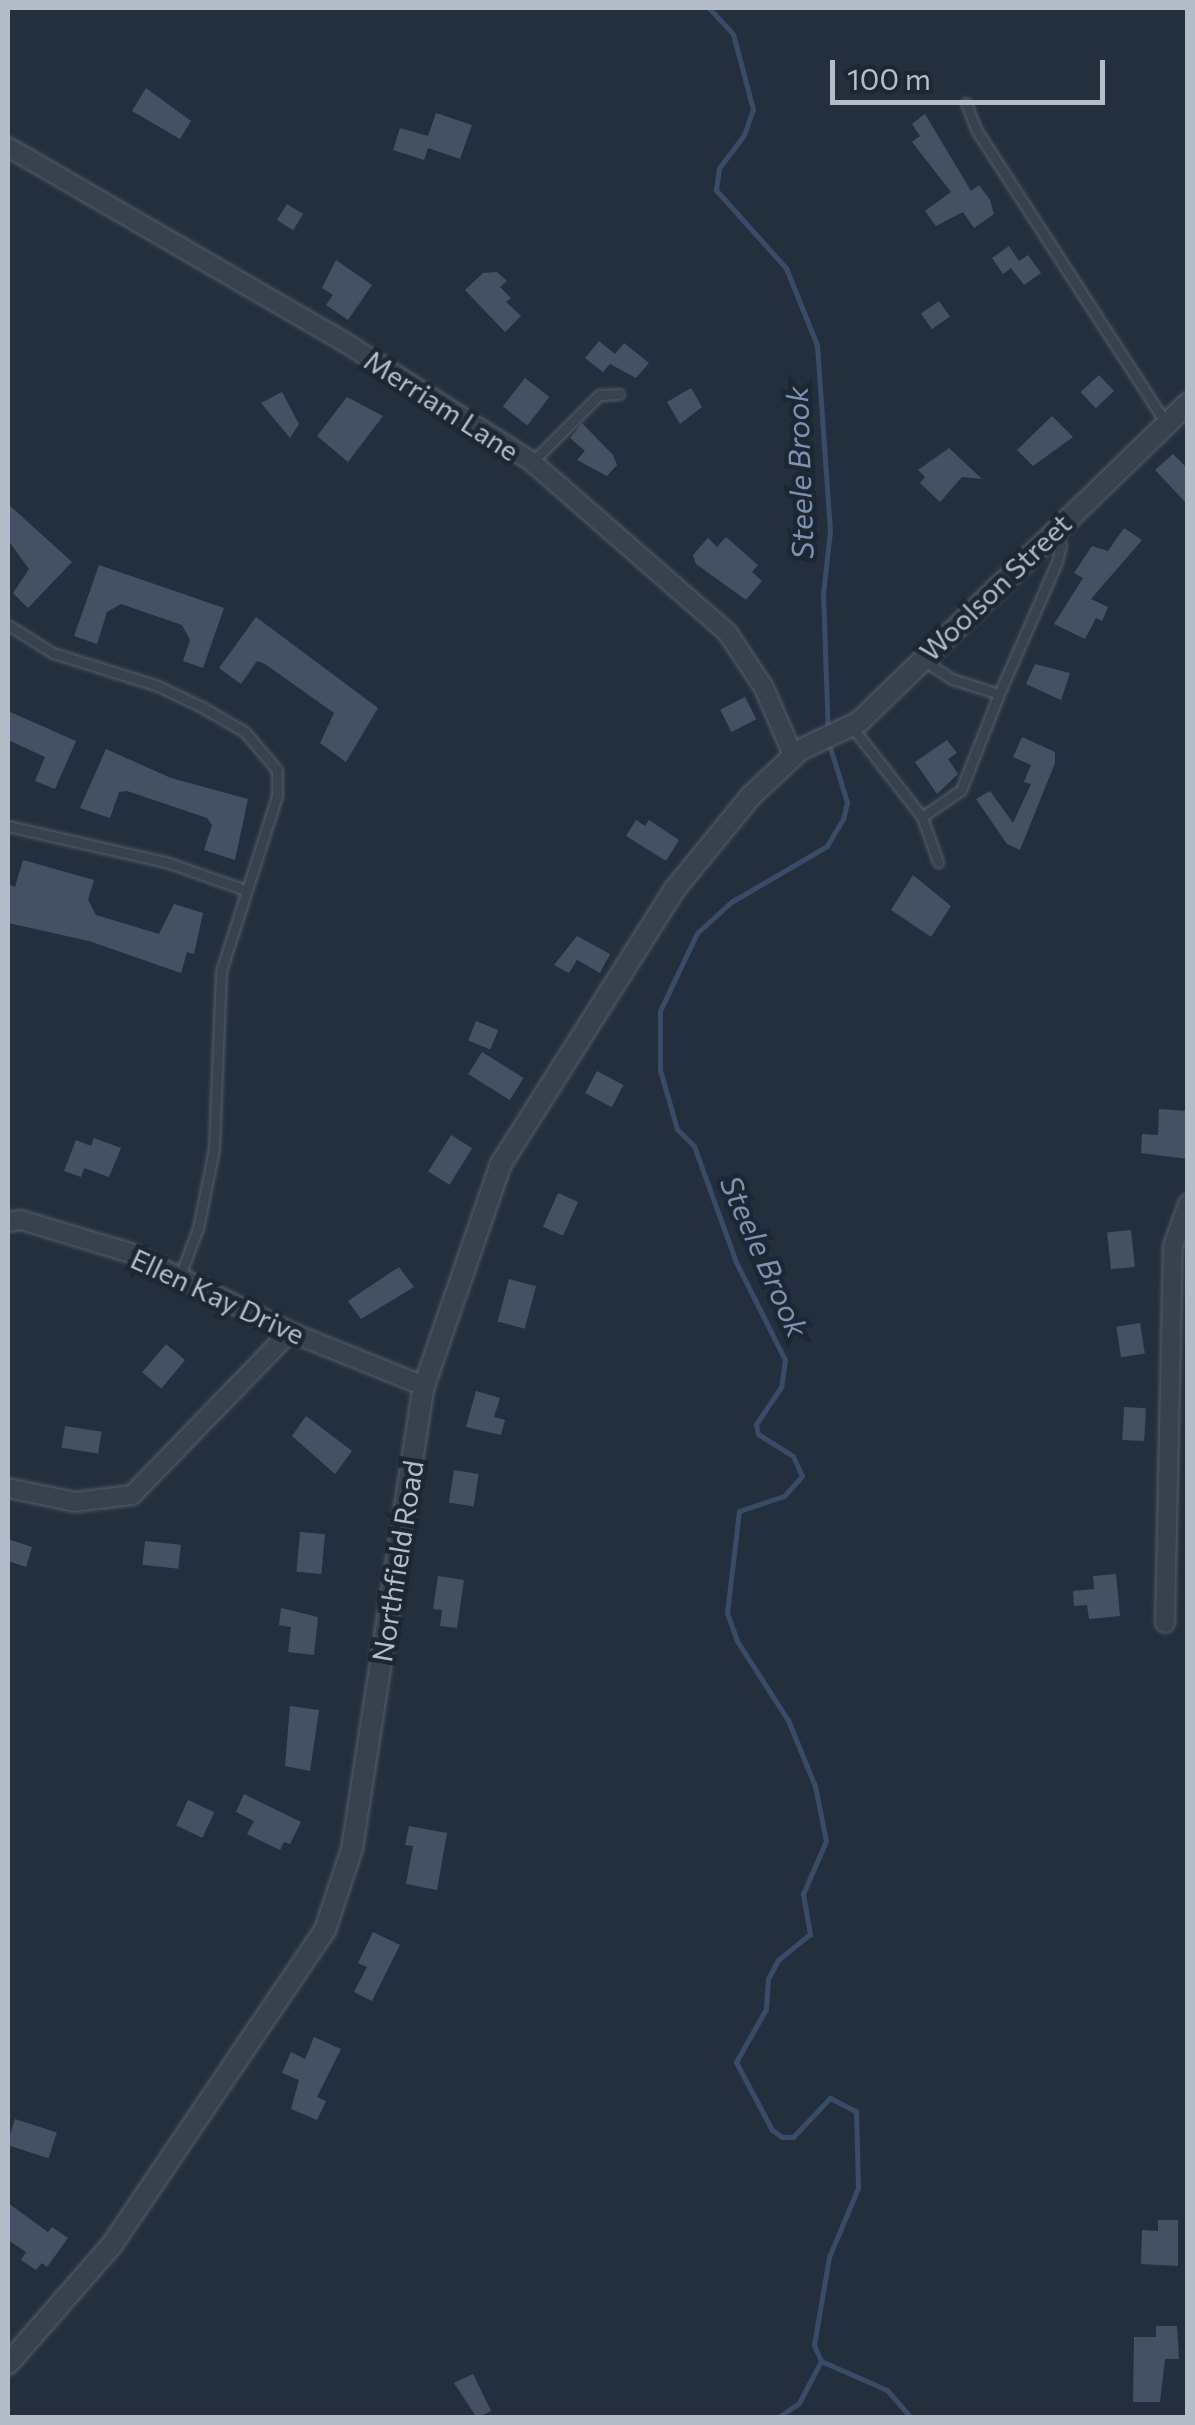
<!DOCTYPE html>
<html>
<head>
<meta charset="utf-8">
<style>
  body { margin:0 }
  #map { position:relative; width:1195px; height:2425px; overflow:hidden; background:#242f3e; font-family:Commissioner,sans-serif }
  div>[style] { position:absolute }
  .stream>* { height:5px; margin:-2.5px; padding:0 2.5px; transform-origin:2.5px; border-radius:2.5px; background:#394c67 }
  .building>* { inset:0; background:#455162; transform-origin:0 0 }
  .roads { filter:drop-shadow(0 0 2px #565f6c) drop-shadow(0 0 2px #565f6c) }
  .service>* { height:9px; margin:-4.5px; padding:0 4.5px; transform-origin:4.5px; border-radius:4.5px; background:#38414e }
  .minor>* { height:18px; margin:-9px; padding:0 9px; transform-origin:9px; border-radius:9px; background:#38414e }
  .tertiary>* { height:20px; margin:-10px; padding:0 10px; transform-origin:10px; border-radius:10px; background:#38414e }
  span { translate:-50% -50%; white-space:nowrap; text-align:center; line-height:1.15; -webkit-text-stroke:9px #1d2633; paint-order:stroke }
  .street-label { font-size:28px; color:#b4bcc9 }
  .water-label { font-size:30px; color:#7c92b1; font-style:italic }
  .frame { position:absolute; inset:0; border:10px solid #b4bcc9; pointer-events:none }
  .scale { position:absolute; left:830px; top:60px; width:275px; height:45px; box-sizing:border-box; border:5px solid #b4bcc9; border-top:0; padding-left:12px; font-size:30px; line-height:35px; white-space:nowrap; color:#b4bcc9; -webkit-text-stroke:8px #1d2633; paint-order:stroke }
</style>
</head>
<body>
<div id="map">
  <div class="stream">
    <div style="left:709px;top:8px;width:35px;rotate:47deg"></div>
    <div style="left:733px;top:34px;width:78px;rotate:75.1deg"></div>
    <div style="left:753px;top:109px;width:28px;rotate:109deg"></div>
    <div style="left:744px;top:135px;width:41px;rotate:127.1deg"></div>
    <div style="left:719px;top:168px;width:22px;rotate:98deg"></div>
    <div style="left:716px;top:190px;width:105px;rotate:48.1deg"></div>
    <div style="left:786px;top:268px;width:83px;rotate:68.1deg"></div>
    <div style="left:817px;top:345px;width:186px;rotate:86deg"></div>
    <div style="left:830px;top:531px;width:62px;rotate:96.4deg"></div>
    <div style="left:823px;top:593px;width:140px;rotate:88deg"></div>
    <div style="left:829px;top:744px;width:61px;rotate:72.8deg"></div>
    <div style="left:847px;top:802px;width:17px;rotate:103deg"></div>
    <div style="left:843px;top:819px;width:31px;rotate:121deg"></div>
    <div style="left:827px;top:846px;width:111px;rotate:149.7deg"></div>
    <div style="left:731px;top:902px;width:46px;rotate:137.6deg"></div>
    <div style="left:697px;top:933px;width:86px;rotate:115.4deg"></div>
    <div style="left:660px;top:1011px;width:59px;rotate:90deg"></div>
    <div style="left:660px;top:1070px;width:61px;rotate:73.9deg"></div>
    <div style="left:677px;top:1129px;width:24px;rotate:45deg"></div>
    <div style="left:694px;top:1146px;width:123px;rotate:70.1deg"></div>
    <div style="left:736px;top:1262px;width:110px;rotate:63.4deg"></div>
    <div style="left:785px;top:1360px;width:27px;rotate:98deg"></div>
    <div style="left:781px;top:1387px;width:45px;rotate:124deg"></div>
    <div style="left:756px;top:1424px;width:10px;rotate:79deg"></div>
    <div style="left:758px;top:1434px;width:41px;rotate:32.2deg"></div>
    <div style="left:793px;top:1456px;width:22px;rotate:66deg"></div>
    <div style="left:802px;top:1476px;width:27px;rotate:132deg"></div>
    <div style="left:784px;top:1496px;width:47px;rotate:161.6deg"></div>
    <div style="left:739px;top:1511px;width:103px;rotate:96.7deg"></div>
    <div style="left:727px;top:1613px;width:30px;rotate:70deg"></div>
    <div style="left:737px;top:1641px;width:94px;rotate:57.2deg"></div>
    <div style="left:788px;top:1720px;width:71px;rotate:67.8deg"></div>
    <div style="left:815px;top:1786px;width:56px;rotate:78.7deg"></div>
    <div style="left:826px;top:1841px;width:58px;rotate:113.5deg"></div>
    <div style="left:803px;top:1894px;width:41px;rotate:80.1deg"></div>
    <div style="left:810px;top:1934px;width:41px;rotate:140.9deg"></div>
    <div style="left:778px;top:1960px;width:21px;rotate:118deg"></div>
    <div style="left:768px;top:1979px;width:30px;rotate:94deg"></div>
    <div style="left:766px;top:2009px;width:61px;rotate:119.5deg"></div>
    <div style="left:736px;top:2062px;width:77px;rotate:62.1deg"></div>
    <div style="left:772px;top:2130px;width:12px;rotate:35deg"></div>
    <div style="left:782px;top:2137px;width:11px"></div>
    <div style="left:793px;top:2137px;width:54px;rotate:-46.5deg"></div>
    <div style="left:830px;top:2098px;width:29px;rotate:27deg"></div>
    <div style="left:856px;top:2111px;width:77px;rotate:88.5deg"></div>
    <div style="left:858px;top:2188px;width:75px;rotate:112.8deg"></div>
    <div style="left:829px;top:2257px;width:89px;rotate:99.7deg"></div>
    <div style="left:814px;top:2345px;width:17px;rotate:66deg"></div>
    <div style="left:821px;top:2361px;width:72px;rotate:23.7deg"></div>
    <div style="left:887px;top:2390px;width:37px;rotate:49deg"></div>
    <div style="left:777px;top:2418px;width:27px;rotate:-34deg"></div>
    <div style="left:799px;top:2403px;width:47px;rotate:-62.4deg"></div>
  </div>
  <div class="building">
    <div style="clip-path:polygon(146px 88px,191px 121px,180px 139px,132px 111px)"></div>
    <div style="clip-path:polygon(436px 113px,472px 125px,460px 159px,428px 148px,424px 160px,393px 150px,400px 128px,428px 136px)"></div>
    <div style="clip-path:polygon(925px 114px,971px 191px,979px 185px,990px 200px,994px 214px,974px 228px,963px 212px,936px 226px,925px 211px,951px 192px,912px 142px,920px 136px,912px 124px)"></div>
    <div style="left:287px;top:204px;width:19px;height:19px;rotate:32deg"></div>
    <div style="clip-path:polygon(1009px 246px,1019px 261px,1028px 255px,1041px 273px,1024px 285px,1011px 268px,1003px 274px,992px 258px)"></div>
    <div style="clip-path:polygon(336px 260px,372px 285px,348px 320px,326px 305px,333px 295px,322px 288px)"></div>
    <div style="clip-path:polygon(497px 272px,507px 281px,500px 287px,511px 298px,506px 302px,521px 316px,505px 332px,465px 290px,483px 273px)"></div>
    <div style="left:939px;top:301px;width:19px;height:22px;rotate:55deg"></div>
    <div style="clip-path:polygon(599px 341px,615px 354px,624px 343px,649px 363px,636px 378px,610px 364px,603px 372px,585px 358px)"></div>
    <div style="left:1099px;top:375px;width:22px;height:25px;rotate:47deg"></div>
    <div style="left:525px;top:378px;width:31px;height:36px;rotate:38deg"></div>
    <div style="clip-path:polygon(691px 388px,702px 407px,680px 424px,667px 402px)"></div>
    <div style="clip-path:polygon(282px 392px,299px 424px,290px 438px,261px 403px)"></div>
    <div style="clip-path:polygon(347px 397px,383px 416px,348px 462px,317px 436px)"></div>
    <div style="clip-path:polygon(1052px 416px,1073px 437px,1033px 466px,1017px 450px)"></div>
    <div style="clip-path:polygon(582px 423px,613px 455px,617px 465px,607px 476px,577px 460px,585px 451px,570px 438px)"></div>
    <div style="clip-path:polygon(949px 448px,982px 479px,962px 477px,940px 502px,920px 483px,925px 477px,918px 470px)"></div>
    <div style="clip-path:polygon(1173px 454px,1188px 469px,1188px 505px,1155px 470px)"></div>
    <div style="clip-path:polygon(8px 504px,72px 562px,28px 608px,13px 593px,29px 569px,8px 540px)"></div>
    <div style="clip-path:polygon(1124px 528px,1142px 540px,1091px 599px,1108px 607px,1102px 621px,1096px 618px,1085px 639px,1054px 624px,1083px 578px,1074px 573px,1092px 546px,1108px 551px)"></div>
    <div style="clip-path:polygon(726px 537px,758px 565px,752px 572px,762px 581px,746px 600px,696px 564px,693px 555px,708px 538px,717px 547px)"></div>
    <div style="clip-path:polygon(99px 565px,224px 608px,203px 668px,183px 661px,190px 640px,182px 625px,121px 604px,107px 612px,97px 644px,74px 636px)"></div>
    <div style="clip-path:polygon(256px 617px,378px 708px,346px 762px,320px 743px,334px 713px,265px 664px,257px 661px,241px 684px,219px 668px)"></div>
    <div style="clip-path:polygon(1035px 664px,1070px 673px,1061px 700px,1026px 684px)"></div>
    <div style="left:745px;top:697px;width:25px;height:28px;rotate:63deg"></div>
    <div style="clip-path:polygon(8px 711px,76px 741px,55px 789px,35px 781px,45px 757px,8px 740px)"></div>
    <div style="clip-path:polygon(1022px 737px,1055px 752px,1055px 763px,1020px 850px,1007px 844px,976px 799px,990px 791px,1013px 823px,1031px 784px,1024px 782px,1031px 765px,1013px 757px)"></div>
    <div style="clip-path:polygon(947px 740px,957px 753px,948px 759px,958px 774px,937px 794px,915px 762px)"></div>
    <div style="clip-path:polygon(106px 749px,171px 778px,248px 799px,235px 860px,204px 850px,212px 825px,207px 818px,127px 791px,119px 792px,110px 818px,80px 808px)"></div>
    <div style="clip-path:polygon(636px 820px,645px 826px,649px 820px,679px 840px,666px 861px,626px 836px)"></div>
    <div style="clip-path:polygon(23px 860px,94px 880px,88px 900px,96px 915px,159px 934px,174px 904px,203px 913px,194px 954px,187px 952px,181px 973px,89px 941px,8px 923px,8px 884px,15px 887px)"></div>
    <div style="clip-path:polygon(913px 875px,951px 906px,931px 937px,891px 910px)"></div>
    <div style="clip-path:polygon(577px 936px,610px 954px,600px 973px,567px 954px,577px 960px,569px 973px,554px 965px)"></div>
    <div style="left:476px;top:1021px;width:24px;height:21px;rotate:22deg"></div>
    <div style="left:482px;top:1052px;width:49px;height:26px;rotate:32deg"></div>
    <div style="left:597px;top:1071px;width:30px;height:25px;rotate:28deg"></div>
    <div style="clip-path:polygon(1159px 1109px,1188px 1111px,1188px 1159px,1141px 1153px,1142px 1134px,1158px 1135px)"></div>
    <div style="left:451px;top:1135px;width:25px;height:43px;rotate:32deg"></div>
    <div style="clip-path:polygon(94px 1138px,121px 1148px,109px 1177px,84px 1168px,81px 1177px,64px 1171px,76px 1140px,91px 1146px)"></div>
    <div style="left:558px;top:1193px;width:22px;height:37px;rotate:24deg"></div>
    <div style="left:1131px;top:1230px;width:37px;height:24px;rotate:84deg"></div>
    <div style="clip-path:polygon(399px 1267px,414px 1287px,361px 1319px,348px 1301px)"></div>
    <div style="left:509px;top:1279px;width:28px;height:44px;rotate:15deg"></div>
    <div style="left:1140px;top:1323px;width:31px;height:24px;rotate:81deg"></div>
    <div style="left:166px;top:1344px;width:25px;height:37px;rotate:40deg"></div>
    <div style="clip-path:polygon(476px 1391px,500px 1398px,494px 1417px,505px 1420px,501px 1435px,466px 1427px)"></div>
    <div style="left:1124px;top:1407px;width:22px;height:33px;rotate:3deg"></div>
    <div style="clip-path:polygon(306px 1416px,352px 1451px,335px 1474px,292px 1436px)"></div>
    <div style="left:65px;top:1426px;width:37px;height:22px;rotate:9deg"></div>
    <div style="left:454px;top:1470px;width:25px;height:33px;rotate:9deg"></div>
    <div style="left:300px;top:1532px;width:25px;height:40px;rotate:5deg"></div>
    <div style="clip-path:polygon(8px 1539px,32px 1547px,26px 1567px,8px 1561px)"></div>
    <div style="left:145px;top:1541px;width:36px;height:24px;rotate:6deg"></div>
    <div style="clip-path:polygon(1116px 1574px,1120px 1616px,1089px 1619px,1087px 1605px,1074px 1606px,1073px 1591px,1094px 1589px,1093px 1576px)"></div>
    <div style="clip-path:polygon(438px 1576px,464px 1580px,457px 1628px,440px 1626px,442px 1610px,433px 1609px)"></div>
    <div style="clip-path:polygon(281px 1608px,318px 1617px,314px 1655px,288px 1652px,291px 1627px,279px 1625px)"></div>
    <div style="clip-path:polygon(290px 1706px,319px 1710px,310px 1771px,285px 1766px)"></div>
    <div style="clip-path:polygon(244px 1794px,301px 1822px,290px 1844px,284px 1842px,280px 1850px,247px 1834px,254px 1821px,236px 1812px)"></div>
    <div style="left:188px;top:1800px;width:29px;height:28px;rotate:25deg"></div>
    <div style="clip-path:polygon(409px 1826px,447px 1833px,437px 1890px,406px 1884px,413px 1846px,405px 1845px)"></div>
    <div style="clip-path:polygon(373px 1932px,400px 1945px,372px 2001px,354px 1992px,367px 1967px,358px 1963px)"></div>
    <div style="clip-path:polygon(314px 2037px,341px 2049px,317px 2097px,326px 2101px,317px 2120px,291px 2109px,299px 2080px,282px 2073px,291px 2052px,305px 2059px)"></div>
    <div style="left:15px;top:2119px;width:44px;height:27px;rotate:18deg"></div>
    <div style="clip-path:polygon(8px 2203px,48px 2232px,52px 2227px,68px 2238px,47px 2267px,42px 2263px,36px 2270px,21px 2260px,26px 2252px,8px 2240px)"></div>
    <div style="clip-path:polygon(1158px 2220px,1178px 2220px,1178px 2266px,1141px 2264px,1142px 2230px,1158px 2231px)"></div>
    <div style="clip-path:polygon(1156px 2326px,1177px 2326px,1179px 2359px,1165px 2359px,1160px 2402px,1133px 2402px,1134px 2337px,1156px 2337px)"></div>
    <div style="clip-path:polygon(473px 2374px,491px 2411px,477px 2418px,454px 2383px)"></div>
  </div>
  <div class="roads">
    <div class="service">
      <div style="left:966px;top:103px;width:30px;rotate:69deg"></div>
      <div style="left:977px;top:131px;width:348px;rotate:57.1deg"></div>
      <div style="left:532px;top:462px;width:95px;rotate:-45deg"></div>
      <div style="left:599px;top:395px;width:20px;rotate:-3deg"></div>
      <div style="left:8px;top:625px;width:53px;rotate:31.9deg"></div>
      <div style="left:53px;top:653px;width:110px;rotate:17.4deg"></div>
      <div style="left:158px;top:686px;width:49px;rotate:25.5deg"></div>
      <div style="left:202px;top:707px;width:50px;rotate:30.2deg"></div>
      <div style="left:245px;top:732px;width:50px;rotate:49.9deg"></div>
      <div style="left:277px;top:770px;width:26px;rotate:90deg"></div>
      <div style="left:277px;top:796px;width:185px;rotate:107.7deg"></div>
      <div style="left:221px;top:972px;width:177px;rotate:92.3deg"></div>
      <div style="left:214px;top:1149px;width:81px;rotate:101.4deg"></div>
      <div style="left:198px;top:1228px;width:51px;rotate:110.6deg"></div>
      <div style="left:999px;top:694px;width:144px;rotate:-66.3deg"></div>
      <div style="left:1057px;top:562px;width:17px;rotate:-77deg"></div>
      <div style="left:1061px;top:545px;width:15px;rotate:-122deg"></div>
      <div style="left:852px;top:727px;width:114px;rotate:52.1deg"></div>
      <div style="left:922px;top:817px;width:48px;rotate:70.4deg"></div>
      <div style="left:922px;top:817px;width:47px;rotate:-34.7deg"></div>
      <div style="left:961px;top:790px;width:103px;rotate:-68.4deg"></div>
      <div style="left:999px;top:694px;width:49px;rotate:-162.3deg"></div>
      <div style="left:952px;top:679px;width:35px;rotate:-147deg"></div>
      <div style="left:8px;top:826px;width:165px;rotate:12.9deg"></div>
      <div style="left:169px;top:863px;width:78px;rotate:19.4deg"></div>
    </div>
    <div class="minor">
      <div style="left:8px;top:147px;width:387px;rotate:30.1deg"></div>
      <div style="left:343px;top:341px;width:224px;rotate:32.6deg"></div>
      <div style="left:532px;top:462px;width:259px;rotate:41.1deg"></div>
      <div style="left:727px;top:632px;width:67px;rotate:56.5deg"></div>
      <div style="left:764px;top:688px;width:73px;rotate:66.6deg"></div>
      <div style="left:8px;top:1222px;width:13px;rotate:-9deg"></div>
      <div style="left:21px;top:1220px;width:115px;rotate:16.7deg"></div>
      <div style="left:131px;top:1253px;width:178px;rotate:26.4deg"></div>
      <div style="left:290px;top:1332px;width:144px;rotate:21.9deg"></div>
      <div style="left:8px;top:1488px;width:68px;rotate:11.8deg"></div>
      <div style="left:75px;top:1502px;width:57px;rotate:-7deg"></div>
      <div style="left:132px;top:1495px;width:227px;rotate:-45.9deg"></div>
      <div style="left:1165px;top:1623px;width:377px;rotate:-88.8deg"></div>
      <div style="left:1173px;top:1246px;width:45px;rotate:-70.3deg"></div>
    </div>
    <div class="tertiary">
      <div style="left:8px;top:2364px;width:157px;rotate:-48.9deg"></div>
      <div style="left:111px;top:2246px;width:382px;rotate:-55.9deg"></div>
      <div style="left:325px;top:1930px;width:85px;rotate:-71.6deg"></div>
      <div style="left:352px;top:1849px;width:469px;rotate:-81.2deg"></div>
      <div style="left:424px;top:1386px;width:235px;rotate:-70.9deg"></div>
      <div style="left:501px;top:1164px;width:324px;rotate:-57.7deg"></div>
      <div style="left:674px;top:890px;width:122px;rotate:-50.7deg"></div>
      <div style="left:751px;top:796px;width:67px;rotate:-43.2deg"></div>
      <div style="left:800px;top:750px;width:65px;rotate:-25.4deg"></div>
      <div style="left:859px;top:722px;width:458px;rotate:-44.1deg"></div>
    </div>
  </div>
  <div class="street-label">
    <span style="left:442px;top:405px;rotate:33deg">Merriam Lane</span>
    <span style="left:995px;top:587px;rotate:-44deg">Woolson Street</span>
    <span style="left:218px;top:1296px;rotate:25deg">Ellen Kay Drive</span>
    <span style="left:397px;top:1561px;rotate:-81deg">Northfield Road</span>
  </div>
  <div class="water-label">
    <span style="left:799px;top:473px;rotate:-92deg">Steele Brook</span>
    <span style="left:765px;top:1256px;rotate:66deg">Steele Brook</span>
  </div>
  <div class="frame"></div>
  <div class="scale">100 m</div>
</div>
</body>
</html>
